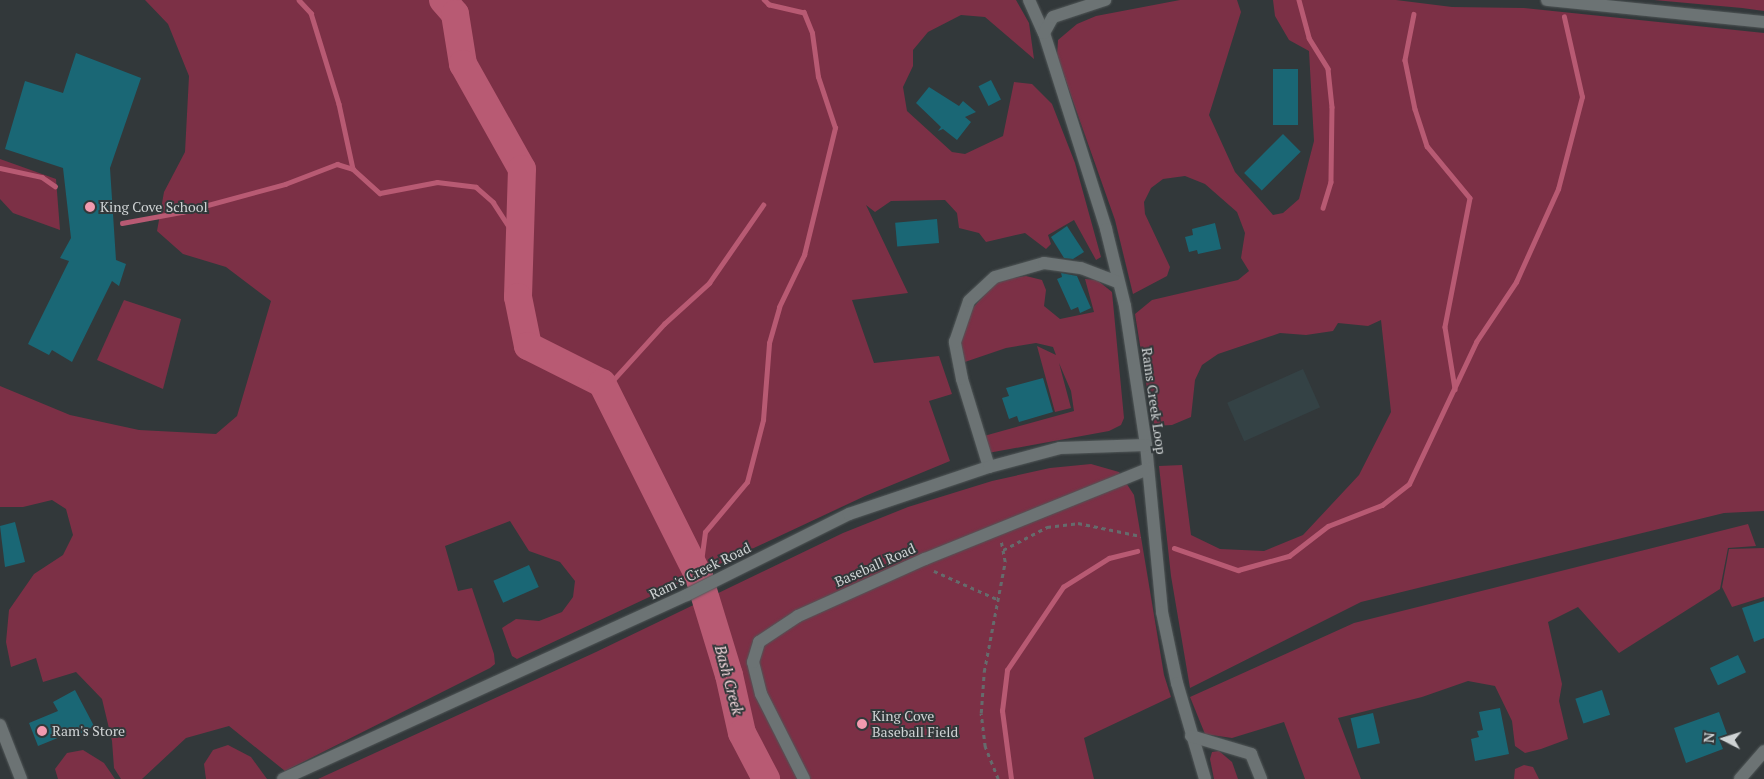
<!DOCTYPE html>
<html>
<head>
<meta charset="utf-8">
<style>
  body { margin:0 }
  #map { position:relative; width:1764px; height:779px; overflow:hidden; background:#32383a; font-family:"PT Serif",serif }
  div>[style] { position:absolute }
  .built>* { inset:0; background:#344245; transform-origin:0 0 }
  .green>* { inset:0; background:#7c3046 }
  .stream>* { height:4.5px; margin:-2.25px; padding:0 2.25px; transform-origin:2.25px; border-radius:2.25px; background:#b85a73 }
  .river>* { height:28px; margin:-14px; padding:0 14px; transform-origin:14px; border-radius:14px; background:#b85a73 }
  .building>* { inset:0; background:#1a6775; transform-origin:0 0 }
  .path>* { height:2.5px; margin-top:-1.25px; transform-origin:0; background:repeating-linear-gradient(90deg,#656b6c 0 4px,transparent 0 8px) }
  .roads { filter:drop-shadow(0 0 1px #505657) drop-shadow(0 0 1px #505657) }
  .minor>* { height:12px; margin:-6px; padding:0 6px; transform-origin:6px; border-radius:6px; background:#6c7374 }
  .dots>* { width:14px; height:14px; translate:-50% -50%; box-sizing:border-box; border:2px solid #32383a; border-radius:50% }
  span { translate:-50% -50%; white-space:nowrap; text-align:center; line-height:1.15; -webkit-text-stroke:4px #32383a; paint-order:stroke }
  .poi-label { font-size:14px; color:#cfd3d4 }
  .left { translate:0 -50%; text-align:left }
  .street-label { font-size:14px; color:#cfd3d4 }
  .water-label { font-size:15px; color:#f1d6db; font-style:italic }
  .north { position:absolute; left:1699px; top:714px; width:50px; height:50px; -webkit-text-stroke:4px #32383a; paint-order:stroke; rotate:275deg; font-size:14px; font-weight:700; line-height:20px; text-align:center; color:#cfd3d4 }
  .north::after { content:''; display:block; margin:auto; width:18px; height:22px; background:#cfd3d4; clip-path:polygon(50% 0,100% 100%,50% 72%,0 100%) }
</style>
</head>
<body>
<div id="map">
  <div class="built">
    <div style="left:1303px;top:369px;width:42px;height:83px;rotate:66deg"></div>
  </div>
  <div class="green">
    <div style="clip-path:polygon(145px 0,1016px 0,1029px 23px,1034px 59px,985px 17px,961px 15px,928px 32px,913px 50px,913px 66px,903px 87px,907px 111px,952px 152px,965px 154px,1003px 136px,1014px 82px,1032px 84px,1052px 104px,1075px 163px,1101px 257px,1096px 260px,1074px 220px,1048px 235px,1051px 244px,1046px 249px,1025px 233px,986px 242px,979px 233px,959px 228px,957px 213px,945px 200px,891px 201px,875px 212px,866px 205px,908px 293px,852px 300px,874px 363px,939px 356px,952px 394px,929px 401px,950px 461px,865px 496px,517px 659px,512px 656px,502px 628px,516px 619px,539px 621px,562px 612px,573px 597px,575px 581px,560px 562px,529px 551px,510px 521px,445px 546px,458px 591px,472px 588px,494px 654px,495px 664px,490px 668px,285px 771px,229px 726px,186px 738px,142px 779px,121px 779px,114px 768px,112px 741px,102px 699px,76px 672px,43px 682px,36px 658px,11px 667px,6px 642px,9px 610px,34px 574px,63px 555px,73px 535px,66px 509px,52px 500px,23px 507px,0 507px,0 386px,70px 415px,139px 430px,216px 434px,237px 416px,271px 301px,226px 267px,183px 254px,157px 231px,164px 192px,185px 152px,189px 76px,168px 24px)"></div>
    <div style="clip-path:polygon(1180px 0,1237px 0,1241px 12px,1209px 115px,1235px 172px,1273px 215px,1283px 213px,1299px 199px,1314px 141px,1309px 51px,1289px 40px,1275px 16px,1273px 0,1396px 0,1452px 7px,1524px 8px,1764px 33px,1764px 511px,1724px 513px,1361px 602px,1190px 688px,1171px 576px,1159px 466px,1182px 465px,1191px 535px,1220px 549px,1264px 551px,1303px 535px,1359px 475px,1391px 412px,1381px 320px,1368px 326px,1338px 323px,1333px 331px,1306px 335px,1280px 333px,1218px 354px,1202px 365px,1195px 380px,1191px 417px,1172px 425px,1153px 426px,1135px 314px,1152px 300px,1238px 280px,1249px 271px,1241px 258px,1245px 233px,1237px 212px,1205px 184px,1185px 176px,1163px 179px,1151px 188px,1144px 202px,1145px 214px,1170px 267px,1167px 276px,1133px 294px,1115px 220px,1057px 56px,1058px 40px,1077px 24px,1096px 16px)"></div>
    <div style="clip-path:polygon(1654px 0,1764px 0,1764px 11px,1742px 8px)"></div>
    <div style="clip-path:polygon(0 159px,56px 179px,60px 230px,13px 213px,0 199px)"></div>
    <div style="clip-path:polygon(1026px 276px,1042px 280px,1046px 290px,1044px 306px,1060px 319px,1094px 312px,1085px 279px,1097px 280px,1112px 292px,1124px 418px,1121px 425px,1109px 431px,988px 453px,984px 436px,1074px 411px,1071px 391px,1059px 363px,1071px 408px,1055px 412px,1037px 346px,1056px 355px,1053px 347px,1036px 343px,1006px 348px,959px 364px,960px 334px,969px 312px,998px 280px)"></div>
    <div style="clip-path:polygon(124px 300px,181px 319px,163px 389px,97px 360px)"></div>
    <div style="clip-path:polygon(1091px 464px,1119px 472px,1134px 495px,1164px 675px,1171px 697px,1084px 738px,1094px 779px,758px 779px,755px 772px,757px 779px,318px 779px,596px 652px,843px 533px,908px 507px,992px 481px,1050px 468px)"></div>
    <div style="clip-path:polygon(1748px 524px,1756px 546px,1728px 548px,1720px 589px,1619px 653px,1578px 607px,1548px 622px,1562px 684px,1559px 701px,1568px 739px,1541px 749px,1525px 753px,1515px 746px,1512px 721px,1495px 686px,1468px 681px,1422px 697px,1338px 718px,1361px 779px,1305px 779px,1284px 722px,1232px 738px,1205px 734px,1190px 697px,1354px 623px)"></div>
    <div style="clip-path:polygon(1764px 548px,1764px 597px,1732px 607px,1722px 587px,1729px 549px)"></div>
    <div style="clip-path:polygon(228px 745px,251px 757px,267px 779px,206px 779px,204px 764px,213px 750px)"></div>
    <div style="clip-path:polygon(83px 750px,104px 763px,115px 779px,58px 779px,55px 769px,67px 753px)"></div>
    <div style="clip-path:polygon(1219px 751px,1232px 762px,1238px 779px,1214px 779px,1210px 759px,1212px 752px)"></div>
    <div style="clip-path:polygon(1524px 765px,1533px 767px,1539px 779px,1514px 779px,1515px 769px)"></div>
  </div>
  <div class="stream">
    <div style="left:299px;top:0;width:18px;rotate:47deg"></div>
    <div style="left:311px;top:13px;width:95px;rotate:72.9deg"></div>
    <div style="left:339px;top:104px;width:66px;rotate:77.8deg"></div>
    <div style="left:1299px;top:0;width:39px;rotate:75deg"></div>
    <div style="left:1309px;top:38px;width:36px;rotate:58deg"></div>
    <div style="left:1328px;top:69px;width:38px;rotate:84deg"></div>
    <div style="left:1332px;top:107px;width:75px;rotate:90.8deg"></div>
    <div style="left:1331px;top:182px;width:27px;rotate:107deg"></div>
    <div style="left:1414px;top:14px;width:47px;rotate:101.1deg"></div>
    <div style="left:1405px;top:60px;width:50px;rotate:78.5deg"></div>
    <div style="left:1415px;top:109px;width:39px;rotate:72deg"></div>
    <div style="left:1427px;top:146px;width:67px;rotate:50.4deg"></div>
    <div style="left:1470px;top:198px;width:131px;rotate:101deg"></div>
    <div style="left:1445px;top:327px;width:63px;rotate:80.8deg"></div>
    <div style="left:0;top:168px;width:43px;rotate:12.1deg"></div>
    <div style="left:42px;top:177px;width:16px;rotate:35deg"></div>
    <div style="left:122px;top:223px;width:61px;rotate:-10.4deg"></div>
    <div style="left:182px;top:212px;width:107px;rotate:-15.2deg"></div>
    <div style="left:285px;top:184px;width:56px;rotate:-21deg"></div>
    <div style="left:337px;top:164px;width:17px;rotate:17deg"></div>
    <div style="left:353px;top:169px;width:36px;rotate:42deg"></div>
    <div style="left:380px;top:193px;width:58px;rotate:-10.9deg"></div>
    <div style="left:437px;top:182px;width:39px;rotate:7deg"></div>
    <div style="left:476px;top:187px;width:23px;rotate:41deg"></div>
    <div style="left:493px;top:202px;width:44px;rotate:57deg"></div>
    <div style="left:605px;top:389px;width:88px;rotate:-47.8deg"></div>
    <div style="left:664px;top:324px;width:61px;rotate:-42.3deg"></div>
    <div style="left:709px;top:283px;width:95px;rotate:-55.3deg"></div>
    <div style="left:1174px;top:548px;width:68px;rotate:19deg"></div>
    <div style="left:1238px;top:570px;width:53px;rotate:-15.4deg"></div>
    <div style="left:1289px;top:556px;width:49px;rotate:-37.6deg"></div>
    <div style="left:1328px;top:526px;width:58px;rotate:-21.3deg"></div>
    <div style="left:1382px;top:505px;width:34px;rotate:-38deg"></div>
    <div style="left:1409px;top:484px;width:157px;rotate:-64.7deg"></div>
    <div style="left:1476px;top:342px;width:72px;rotate:-56.3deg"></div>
    <div style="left:1516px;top:282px;width:102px;rotate:-65.7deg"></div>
    <div style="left:1558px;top:189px;width:95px;rotate:-75.4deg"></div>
    <div style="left:1582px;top:97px;width:82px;rotate:-102.7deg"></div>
    <div style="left:699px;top:577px;width:45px;rotate:-82.4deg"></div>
    <div style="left:705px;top:532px;width:65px;rotate:-50deg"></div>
    <div style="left:747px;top:482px;width:64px;rotate:-75.5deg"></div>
    <div style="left:763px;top:420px;width:77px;rotate:-85.5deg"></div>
    <div style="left:769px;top:343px;width:37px;rotate:-74deg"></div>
    <div style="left:779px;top:307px;width:58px;rotate:-64.3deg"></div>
    <div style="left:804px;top:255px;width:131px;rotate:-76.3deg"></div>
    <div style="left:835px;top:128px;width:54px;rotate:-108.4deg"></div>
    <div style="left:818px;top:77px;width:44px;rotate:-97.8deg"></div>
    <div style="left:812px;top:33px;width:22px;rotate:-112deg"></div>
    <div style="left:804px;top:13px;width:36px;rotate:-167deg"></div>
    <div style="left:769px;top:5px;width:7px;rotate:-135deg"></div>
    <div style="left:1011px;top:779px;width:69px;rotate:-97.5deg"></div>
    <div style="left:1002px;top:711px;width:41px;rotate:-83deg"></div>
    <div style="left:1007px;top:670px;width:100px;rotate:-56deg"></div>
    <div style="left:1063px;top:587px;width:54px;rotate:-32.2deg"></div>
    <div style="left:1109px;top:558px;width:29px;rotate:-14deg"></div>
  </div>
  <div class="river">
    <div style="left:443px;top:0;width:18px;rotate:49deg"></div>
    <div style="left:455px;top:14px;width:51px;rotate:80.9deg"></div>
    <div style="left:463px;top:64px;width:120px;rotate:60.7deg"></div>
    <div style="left:522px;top:169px;width:128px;rotate:91.8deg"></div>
    <div style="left:518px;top:297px;width:50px;rotate:78.5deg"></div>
    <div style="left:528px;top:346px;width:83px;rotate:26.6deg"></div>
    <div style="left:602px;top:383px;width:217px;rotate:63.4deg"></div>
    <div style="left:699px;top:577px;width:102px;rotate:73deg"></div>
    <div style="left:729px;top:675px;width:59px;rotate:77.4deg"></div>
    <div style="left:742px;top:733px;width:52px;rotate:62.4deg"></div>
  </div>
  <div class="building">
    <div style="clip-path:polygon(76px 53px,141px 78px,110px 168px,116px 260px,126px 264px,119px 286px,112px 281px,72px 362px,52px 350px,49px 355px,28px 344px,69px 261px,60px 258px,71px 238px,63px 168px,5px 149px,25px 81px,63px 93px)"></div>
    <div style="left:1273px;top:69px;width:25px;height:56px"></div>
    <div style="left:991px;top:80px;width:22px;height:14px;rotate:63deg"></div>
    <div style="clip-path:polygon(929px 87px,959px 106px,963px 101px,976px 112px,965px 117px,971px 122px,957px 140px,943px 129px,938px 131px,941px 127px,916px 103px)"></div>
    <div style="left:1283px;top:134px;width:25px;height:55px;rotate:45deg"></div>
    <div style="left:937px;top:219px;width:24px;height:42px;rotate:85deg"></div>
    <div style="clip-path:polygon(1215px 223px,1221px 249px,1198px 254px,1197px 250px,1189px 252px,1185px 237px,1193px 235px,1192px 229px)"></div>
    <div style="clip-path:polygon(1067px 226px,1084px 252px,1073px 259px,1064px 258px,1051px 237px)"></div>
    <div style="clip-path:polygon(1061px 273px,1077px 276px,1091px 308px,1080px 313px,1078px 307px,1071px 310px,1057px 279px,1062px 277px)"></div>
    <div style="clip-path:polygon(1043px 378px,1053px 412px,1019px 422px,1017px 416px,1009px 419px,1002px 398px,1009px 396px,1006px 388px)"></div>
    <div style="clip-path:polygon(15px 522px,25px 562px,5px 567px,0 526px)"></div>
    <div style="left:529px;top:565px;width:24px;height:39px;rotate:66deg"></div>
    <div style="clip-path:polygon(1764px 601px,1764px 638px,1754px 642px,1742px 608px)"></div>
    <div style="left:1738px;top:655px;width:19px;height:31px;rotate:65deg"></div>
    <div style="clip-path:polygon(75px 690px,94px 726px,72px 738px,70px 733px,38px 746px,29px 723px,58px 711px,53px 702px)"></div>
    <div style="left:1602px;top:690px;width:26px;height:28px;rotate:72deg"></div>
    <div style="clip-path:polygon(1500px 708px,1509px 754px,1475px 761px,1471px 739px,1479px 737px,1477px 731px,1483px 730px,1479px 712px)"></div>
    <div style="clip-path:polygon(1719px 712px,1727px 734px,1718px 737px,1723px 749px,1686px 763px,1674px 728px)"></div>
    <div style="left:1373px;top:713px;width:31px;height:23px;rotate:77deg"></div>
  </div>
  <div class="path">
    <div style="left:1003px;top:550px;width:50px;rotate:-27.6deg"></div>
    <div style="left:1047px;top:527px;width:31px;rotate:-7deg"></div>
    <div style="left:1078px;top:523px;width:64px;rotate:11.7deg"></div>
    <div style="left:934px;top:571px;width:71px;rotate:24deg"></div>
    <div style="left:998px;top:779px;width:35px;rotate:-112deg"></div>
    <div style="left:985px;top:747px;width:34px;rotate:-97deg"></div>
    <div style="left:981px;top:713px;width:41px;rotate:-85.8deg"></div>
    <div style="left:984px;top:672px;width:112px;rotate:-79.2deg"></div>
    <div style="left:1005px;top:562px;width:20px;rotate:-101deg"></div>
  </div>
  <div class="roads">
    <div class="minor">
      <div style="left:1029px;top:0;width:36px;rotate:66deg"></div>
      <div style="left:1044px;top:33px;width:206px;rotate:72.4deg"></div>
      <div style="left:1106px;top:229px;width:79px;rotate:76.1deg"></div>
      <div style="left:1125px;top:306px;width:141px;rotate:81.4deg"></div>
      <div style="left:1146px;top:445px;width:168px;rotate:84.5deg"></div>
      <div style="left:1162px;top:612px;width:73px;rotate:78.1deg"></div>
      <div style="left:1177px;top:683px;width:100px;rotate:73.7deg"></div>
      <div style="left:1547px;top:0;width:218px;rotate:5.8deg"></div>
      <div style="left:1044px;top:33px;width:18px;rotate:-61deg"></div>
      <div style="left:1053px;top:17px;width:55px;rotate:-18.1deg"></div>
      <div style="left:989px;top:467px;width:92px;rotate:-107.1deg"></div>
      <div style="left:962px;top:379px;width:38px;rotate:-101deg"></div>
      <div style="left:955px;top:342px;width:43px;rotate:-71.1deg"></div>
      <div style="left:969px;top:301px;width:35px;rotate:-43deg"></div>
      <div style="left:995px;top:277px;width:51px;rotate:-15.9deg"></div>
      <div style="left:1044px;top:263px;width:37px;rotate:8deg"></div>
      <div style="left:1081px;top:268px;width:40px;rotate:21deg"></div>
      <div style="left:0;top:725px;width:58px;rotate:68.7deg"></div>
      <div style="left:1191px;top:736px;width:63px;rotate:16.7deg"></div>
      <div style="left:1251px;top:754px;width:27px;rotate:68deg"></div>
      <div style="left:283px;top:779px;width:444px;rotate:-24.5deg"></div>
      <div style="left:687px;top:595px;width:181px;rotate:-26.6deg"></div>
      <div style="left:849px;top:514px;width:148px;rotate:-18.6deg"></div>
      <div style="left:989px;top:467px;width:73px;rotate:-15deg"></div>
      <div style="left:1060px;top:448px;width:86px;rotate:-2deg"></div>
      <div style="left:804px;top:779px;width:95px;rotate:-116.8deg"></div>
      <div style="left:761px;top:694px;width:33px;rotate:-104deg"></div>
      <div style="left:753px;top:662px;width:21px;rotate:-73deg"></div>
      <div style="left:759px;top:642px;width:47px;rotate:-33.7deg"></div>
      <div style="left:798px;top:616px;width:139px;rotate:-24.2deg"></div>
      <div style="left:925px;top:559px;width:240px;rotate:-22deg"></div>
      <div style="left:1740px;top:779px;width:37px;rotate:-49deg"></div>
    </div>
  </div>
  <div class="dots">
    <div style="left:90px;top:207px;background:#f29aaf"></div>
    <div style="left:862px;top:724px;background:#f29aaf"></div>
    <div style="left:42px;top:731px;background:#f29aaf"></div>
  </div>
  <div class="poi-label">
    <span class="left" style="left:100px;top:207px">King Cove School</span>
    <span class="left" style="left:872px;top:724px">King Cove<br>Baseball Field</span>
    <span class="left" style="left:52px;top:731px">Ram's Store</span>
  </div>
  <div class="street-label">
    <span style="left:1154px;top:401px;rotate:82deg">Rams Creek Loop</span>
    <span style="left:875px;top:565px;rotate:-24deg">Baseball Road</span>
    <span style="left:700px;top:571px;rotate:-26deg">Ram's Creek Road</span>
  </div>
  <div class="water-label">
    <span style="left:729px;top:680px;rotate:75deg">Bash Creek</span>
  </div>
  <div class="north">N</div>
</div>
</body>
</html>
